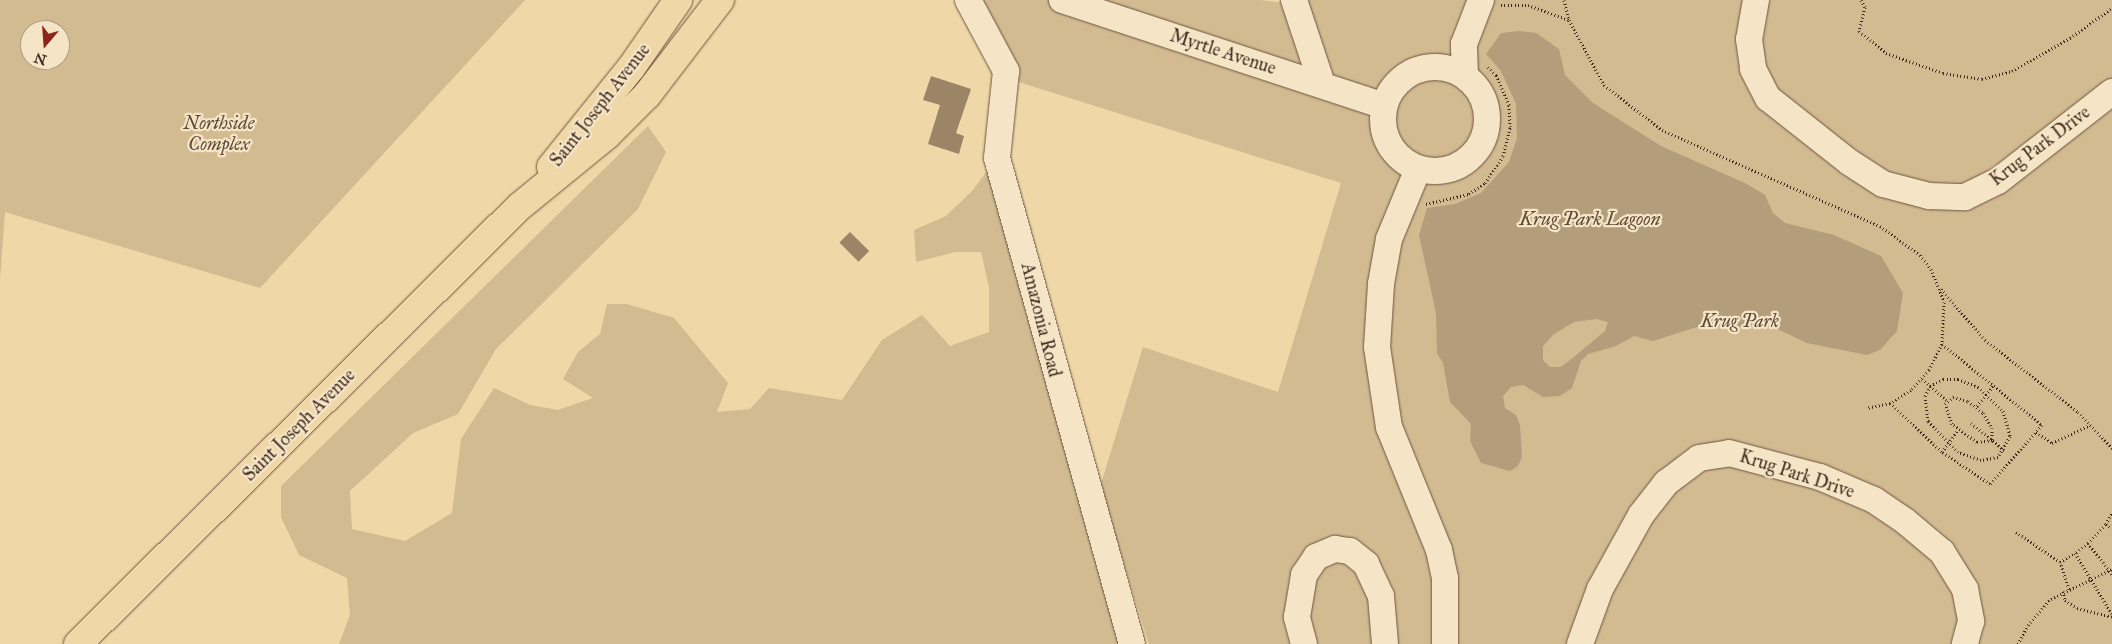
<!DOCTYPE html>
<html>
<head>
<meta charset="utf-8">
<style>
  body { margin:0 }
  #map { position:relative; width:2112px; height:644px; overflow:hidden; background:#f0d7a8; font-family:"IM FELL Great Primer",serif }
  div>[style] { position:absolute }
  .green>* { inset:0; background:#d2ba91 }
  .water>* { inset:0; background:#b49d7a }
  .building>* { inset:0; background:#9c8467; transform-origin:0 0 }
  .path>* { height:3px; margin-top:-1.5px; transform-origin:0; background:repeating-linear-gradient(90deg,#412b20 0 1px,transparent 0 3.5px) }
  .roads { filter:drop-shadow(0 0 1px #6d5642) drop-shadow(0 0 1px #6d5642) }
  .minor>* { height:26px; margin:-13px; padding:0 13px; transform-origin:13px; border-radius:13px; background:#f5e5c6 }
  .minor>.ring { margin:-13px; padding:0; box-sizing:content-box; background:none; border:26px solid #f5e5c6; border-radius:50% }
  .major>* { height:28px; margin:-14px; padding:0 14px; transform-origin:14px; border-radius:14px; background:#f0d7a8 }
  span { translate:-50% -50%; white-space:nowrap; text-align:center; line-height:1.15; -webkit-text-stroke:4.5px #f5e5c6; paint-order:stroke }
  .street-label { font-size:18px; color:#412b20 }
  .park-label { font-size:18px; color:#5e4837; font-style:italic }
  .water-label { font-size:19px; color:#5e4836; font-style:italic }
  .north { position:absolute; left:20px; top:20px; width:50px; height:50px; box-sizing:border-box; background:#f5e5c6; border:1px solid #ad9b84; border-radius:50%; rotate:198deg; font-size:14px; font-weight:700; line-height:20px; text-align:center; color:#412b20 }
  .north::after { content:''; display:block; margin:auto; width:18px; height:22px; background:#8f2418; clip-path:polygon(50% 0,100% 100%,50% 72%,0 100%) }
</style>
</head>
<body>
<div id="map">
  <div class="green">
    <div style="clip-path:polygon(evenodd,0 0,525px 0,260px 288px,5px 212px,0 280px,0 0,30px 30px,60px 30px,60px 60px,30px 60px,30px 30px)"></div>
    <div style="clip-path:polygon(964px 0,1261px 0,1301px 5px,1304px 0,2112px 0,2112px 644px,1149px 644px,1100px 487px,1143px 347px,1278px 392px,1341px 183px,1012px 80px)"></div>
    <div style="clip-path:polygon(648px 126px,666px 152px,638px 209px,496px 349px,458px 414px,413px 433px,350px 491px,352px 529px,405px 541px,452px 513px,461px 439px,494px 388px,530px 405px,558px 410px,593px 398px,563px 379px,578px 352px,600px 334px,607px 304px,627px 304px,674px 318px,728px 383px,717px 412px,750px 409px,769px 388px,842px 400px,882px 340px,922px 315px,950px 346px,989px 332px,989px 287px,981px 252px,955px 252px,916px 262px,914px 230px,946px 216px,973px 190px,992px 164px,1128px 644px,339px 644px,350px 615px,347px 578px,299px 555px,281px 517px,281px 486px)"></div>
  </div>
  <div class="water">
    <div style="clip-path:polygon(evenodd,1520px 31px,1536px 33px,1559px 49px,1565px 75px,1593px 103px,1661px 146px,1747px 184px,1765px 195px,1773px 213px,1785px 223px,1834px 235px,1881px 256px,1903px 293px,1897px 331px,1880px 350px,1867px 355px,1807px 343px,1773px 327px,1700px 326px,1653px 341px,1634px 336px,1616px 346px,1588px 354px,1581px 361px,1572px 388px,1560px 396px,1543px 397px,1523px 385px,1511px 387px,1503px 396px,1505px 408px,1516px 415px,1520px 425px,1522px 457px,1518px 466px,1510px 471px,1481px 463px,1470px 441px,1471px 424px,1450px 402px,1443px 363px,1437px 353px,1436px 313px,1419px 235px,1427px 208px,1455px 204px,1481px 193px,1509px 162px,1517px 138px,1516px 104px,1501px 71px,1486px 54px,1501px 33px,1520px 31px,1596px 319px,1608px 322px,1605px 331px,1574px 357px,1561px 367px,1550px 367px,1543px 360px,1543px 346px,1554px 334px,1574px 322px,1596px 319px)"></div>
  </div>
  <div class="building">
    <div style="clip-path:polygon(931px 76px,971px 89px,956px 133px,964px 136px,959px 154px,928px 144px,940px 105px,923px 100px)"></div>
    <div style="left:850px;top:232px;width:27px;height:15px;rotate:45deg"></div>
  </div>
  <div class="path">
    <div style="left:1564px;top:0;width:21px;rotate:76deg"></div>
    <div style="left:1861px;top:0;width:8px;rotate:60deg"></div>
    <div style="left:1865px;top:7px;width:25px;rotate:104deg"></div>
    <div style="left:1859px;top:31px;width:35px;rotate:39deg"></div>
    <div style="left:1886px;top:53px;width:60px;rotate:19.3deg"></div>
    <div style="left:1943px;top:73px;width:39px;rotate:9deg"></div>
    <div style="left:1982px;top:79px;width:31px;rotate:-15deg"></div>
    <div style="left:2012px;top:71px;width:67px;rotate:-29.6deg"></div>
    <div style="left:2070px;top:38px;width:52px;rotate:-35.5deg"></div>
    <div style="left:1501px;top:5px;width:27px"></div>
    <div style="left:1528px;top:5px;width:44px;rotate:20.1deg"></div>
    <div style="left:1569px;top:20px;width:74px;rotate:61.7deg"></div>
    <div style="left:1604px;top:85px;width:73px;rotate:37.8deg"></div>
    <div style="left:1662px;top:130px;width:238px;rotate:23.8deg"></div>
    <div style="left:1880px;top:226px;width:49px;rotate:35.9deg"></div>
    <div style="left:1920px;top:255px;width:18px;rotate:52deg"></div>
    <div style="left:1931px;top:269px;width:35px;rotate:68deg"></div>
    <div style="left:1944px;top:302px;width:42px;rotate:92.7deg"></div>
    <div style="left:1942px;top:344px;width:29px;rotate:117deg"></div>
    <div style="left:1929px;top:370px;width:27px;rotate:132deg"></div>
    <div style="left:1911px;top:390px;width:25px;rotate:148deg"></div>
    <div style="left:1890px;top:403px;width:24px;rotate:168deg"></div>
    <div style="left:1426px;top:204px;width:44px;rotate:-13.1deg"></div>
    <div style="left:1469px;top:194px;width:19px;rotate:-35deg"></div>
    <div style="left:1485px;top:183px;width:32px;rotate:-56deg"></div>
    <div style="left:1503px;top:156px;width:30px;rotate:-76deg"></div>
    <div style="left:1510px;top:127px;width:22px;rotate:-93deg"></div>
    <div style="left:1509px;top:105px;width:33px;rotate:-113deg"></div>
    <div style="left:1496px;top:75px;width:14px;rotate:-135deg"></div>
    <div style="left:1941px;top:289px;width:67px;rotate:49.2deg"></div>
    <div style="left:1985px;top:340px;width:118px;rotate:37.7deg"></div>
    <div style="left:2078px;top:412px;width:50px;rotate:46.6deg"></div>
    <div style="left:1942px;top:344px;width:129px;rotate:39deg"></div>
    <div style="left:2042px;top:425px;width:79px;rotate:131.4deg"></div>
    <div style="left:1990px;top:484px;width:58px;rotate:-146.3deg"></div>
    <div style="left:1942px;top:452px;width:27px;rotate:-54deg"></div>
    <div style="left:1922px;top:379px;width:32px;rotate:41deg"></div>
    <div style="left:1943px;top:379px;width:15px"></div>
    <div style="left:1958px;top:379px;width:22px;rotate:22deg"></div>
    <div style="left:1978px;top:387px;width:35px;rotate:44deg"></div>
    <div style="left:2003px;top:411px;width:26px;rotate:74deg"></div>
    <div style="left:2010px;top:436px;width:24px;rotate:120deg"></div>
    <div style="left:1998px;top:457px;width:17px;rotate:170deg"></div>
    <div style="left:1981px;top:460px;width:24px;rotate:-161deg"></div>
    <div style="left:1958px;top:452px;width:43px;rotate:-134.1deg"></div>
    <div style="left:1928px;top:421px;width:25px;rotate:-97deg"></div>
    <div style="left:1925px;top:396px;width:11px;rotate:-63deg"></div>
    <div style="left:1930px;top:386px;width:15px;rotate:-28deg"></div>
    <div style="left:1953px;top:397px;width:16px;rotate:15deg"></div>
    <div style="left:1968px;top:401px;width:19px;rotate:39deg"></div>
    <div style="left:1983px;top:413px;width:17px;rotate:59deg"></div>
    <div style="left:1992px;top:428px;width:12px;rotate:90deg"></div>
    <div style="left:1992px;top:440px;width:15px;rotate:172deg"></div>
    <div style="left:1977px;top:442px;width:31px;rotate:-144deg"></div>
    <div style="left:1952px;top:424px;width:21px;rotate:-109deg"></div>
    <div style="left:1945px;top:404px;width:11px;rotate:-41deg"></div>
    <div style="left:1890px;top:403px;width:71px;rotate:43.3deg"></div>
    <div style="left:1977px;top:406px;width:26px;rotate:-51deg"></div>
    <div style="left:1971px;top:423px;width:43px;rotate:39.3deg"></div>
    <div style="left:2036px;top:432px;width:19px;rotate:35deg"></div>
    <div style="left:2052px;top:443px;width:42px;rotate:-25.3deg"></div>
    <div style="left:2106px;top:524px;width:13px;rotate:-63deg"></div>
    <div style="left:2016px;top:532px;width:53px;rotate:34.3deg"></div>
    <div style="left:2088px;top:543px;width:26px;rotate:-47deg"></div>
    <div style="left:2106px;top:524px;width:7px;rotate:34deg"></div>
    <div style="left:2112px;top:574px;width:39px;rotate:-128deg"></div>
    <div style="left:2088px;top:543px;width:16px;rotate:142deg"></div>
    <div style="left:2075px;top:553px;width:71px;rotate:58.8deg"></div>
    <div style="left:2069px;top:589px;width:28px;rotate:-108deg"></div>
    <div style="left:2060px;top:562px;width:17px;rotate:-31deg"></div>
    <div style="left:2063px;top:591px;width:9px;rotate:77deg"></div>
    <div style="left:2065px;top:600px;width:14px;rotate:34deg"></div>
    <div style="left:2077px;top:608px;width:36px;rotate:14deg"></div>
    <div style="left:2018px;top:644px;width:21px;rotate:-62deg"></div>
    <div style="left:2028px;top:625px;width:35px;rotate:-49deg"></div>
    <div style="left:2051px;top:599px;width:68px;rotate:-26.2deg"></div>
  </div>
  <div class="roads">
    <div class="minor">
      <div style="left:968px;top:0;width:81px;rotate:61.8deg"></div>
      <div style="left:1006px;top:71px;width:87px;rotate:95.9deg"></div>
      <div style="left:997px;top:158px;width:504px;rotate:74.48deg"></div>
      <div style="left:1062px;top:0;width:339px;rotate:18.2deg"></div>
      <div style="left:1294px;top:0;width:89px;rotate:71.6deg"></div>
      <div style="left:1756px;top:0;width:40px;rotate:100deg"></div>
      <div style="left:1749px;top:39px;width:30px;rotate:82deg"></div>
      <div style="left:1753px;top:69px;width:33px;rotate:63deg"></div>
      <div style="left:1768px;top:98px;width:103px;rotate:38.3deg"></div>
      <div style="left:1849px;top:162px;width:40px;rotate:32.9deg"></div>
      <div style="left:1883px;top:184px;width:48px;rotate:14.6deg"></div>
      <div style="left:1929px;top:196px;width:36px;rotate:2deg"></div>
      <div style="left:1965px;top:197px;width:37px;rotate:-26deg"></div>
      <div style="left:1998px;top:181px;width:145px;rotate:-38deg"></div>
      <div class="ring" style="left:1383px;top:67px;width:78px;height:78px"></div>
      <div style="left:1465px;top:76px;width:32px;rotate:-92deg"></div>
      <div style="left:1464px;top:44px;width:47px;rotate:-68.9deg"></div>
      <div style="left:1418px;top:169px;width:76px;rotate:112.5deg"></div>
      <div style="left:1389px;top:239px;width:46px;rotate:100.1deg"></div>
      <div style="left:1381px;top:284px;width:63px;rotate:93.6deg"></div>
      <div style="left:1377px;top:347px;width:81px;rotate:81.5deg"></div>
      <div style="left:1389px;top:427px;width:133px;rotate:67.9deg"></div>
      <div style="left:1439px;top:550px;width:29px;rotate:78deg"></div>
      <div style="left:1445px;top:578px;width:66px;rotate:90deg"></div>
      <div style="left:1304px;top:644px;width:28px;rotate:-105deg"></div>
      <div style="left:1297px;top:617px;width:43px;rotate:-80.5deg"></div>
      <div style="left:1304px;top:575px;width:22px;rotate:-56deg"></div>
      <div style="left:1316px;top:557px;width:21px;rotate:-23deg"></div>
      <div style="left:1335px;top:549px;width:15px;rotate:8deg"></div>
      <div style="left:1350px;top:551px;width:21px;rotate:39deg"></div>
      <div style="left:1366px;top:564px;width:35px;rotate:65deg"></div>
      <div style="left:1381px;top:596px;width:48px;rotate:85.2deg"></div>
      <div style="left:1580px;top:644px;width:59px;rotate:-70deg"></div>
      <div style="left:1600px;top:589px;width:85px;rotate:-61deg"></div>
      <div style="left:1641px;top:515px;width:41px;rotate:-52deg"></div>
      <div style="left:1666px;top:483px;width:41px;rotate:-37.1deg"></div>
      <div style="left:1699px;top:458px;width:30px;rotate:-9deg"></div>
      <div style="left:1729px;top:453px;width:94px;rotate:14.8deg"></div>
      <div style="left:1820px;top:477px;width:59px;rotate:23.1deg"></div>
      <div style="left:1874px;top:500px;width:37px;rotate:34deg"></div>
      <div style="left:1905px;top:521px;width:48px;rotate:40deg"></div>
      <div style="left:1942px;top:552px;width:44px;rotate:58.1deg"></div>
      <div style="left:1965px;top:589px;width:33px;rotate:79deg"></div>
      <div style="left:1971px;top:621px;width:24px;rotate:105deg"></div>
    </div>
    <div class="major">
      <div style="left:551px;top:167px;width:127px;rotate:-51.1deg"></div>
      <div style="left:631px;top:68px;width:83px;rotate:-55.3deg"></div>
      <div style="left:78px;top:644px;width:621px;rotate:-44.74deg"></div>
      <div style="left:519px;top:207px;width:114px;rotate:-39.3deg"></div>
      <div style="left:607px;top:135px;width:57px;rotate:-45deg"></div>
      <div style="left:647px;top:95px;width:120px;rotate:-52.5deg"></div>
    </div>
  </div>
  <div class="street-label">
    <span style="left:1223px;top:52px;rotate:18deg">Myrtle Avenue</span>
    <span style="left:600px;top:105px;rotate:-52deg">Saint Joseph Avenue</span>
    <span style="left:2040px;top:146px;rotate:-37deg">Krug Park Drive</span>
    <span style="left:1041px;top:320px;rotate:76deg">Amazonia Road</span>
    <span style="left:299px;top:425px;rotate:-45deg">Saint Joseph Avenue</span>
    <span style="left:1797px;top:474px;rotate:18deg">Krug Park Drive</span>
  </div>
  <div class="park-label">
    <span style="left:219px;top:134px">Northside<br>Complex</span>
    <span style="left:1740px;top:321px">Krug Park</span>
  </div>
  <div class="water-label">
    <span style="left:1590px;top:219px">Krug Park Lagoon</span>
  </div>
  <div class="north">N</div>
</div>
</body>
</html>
